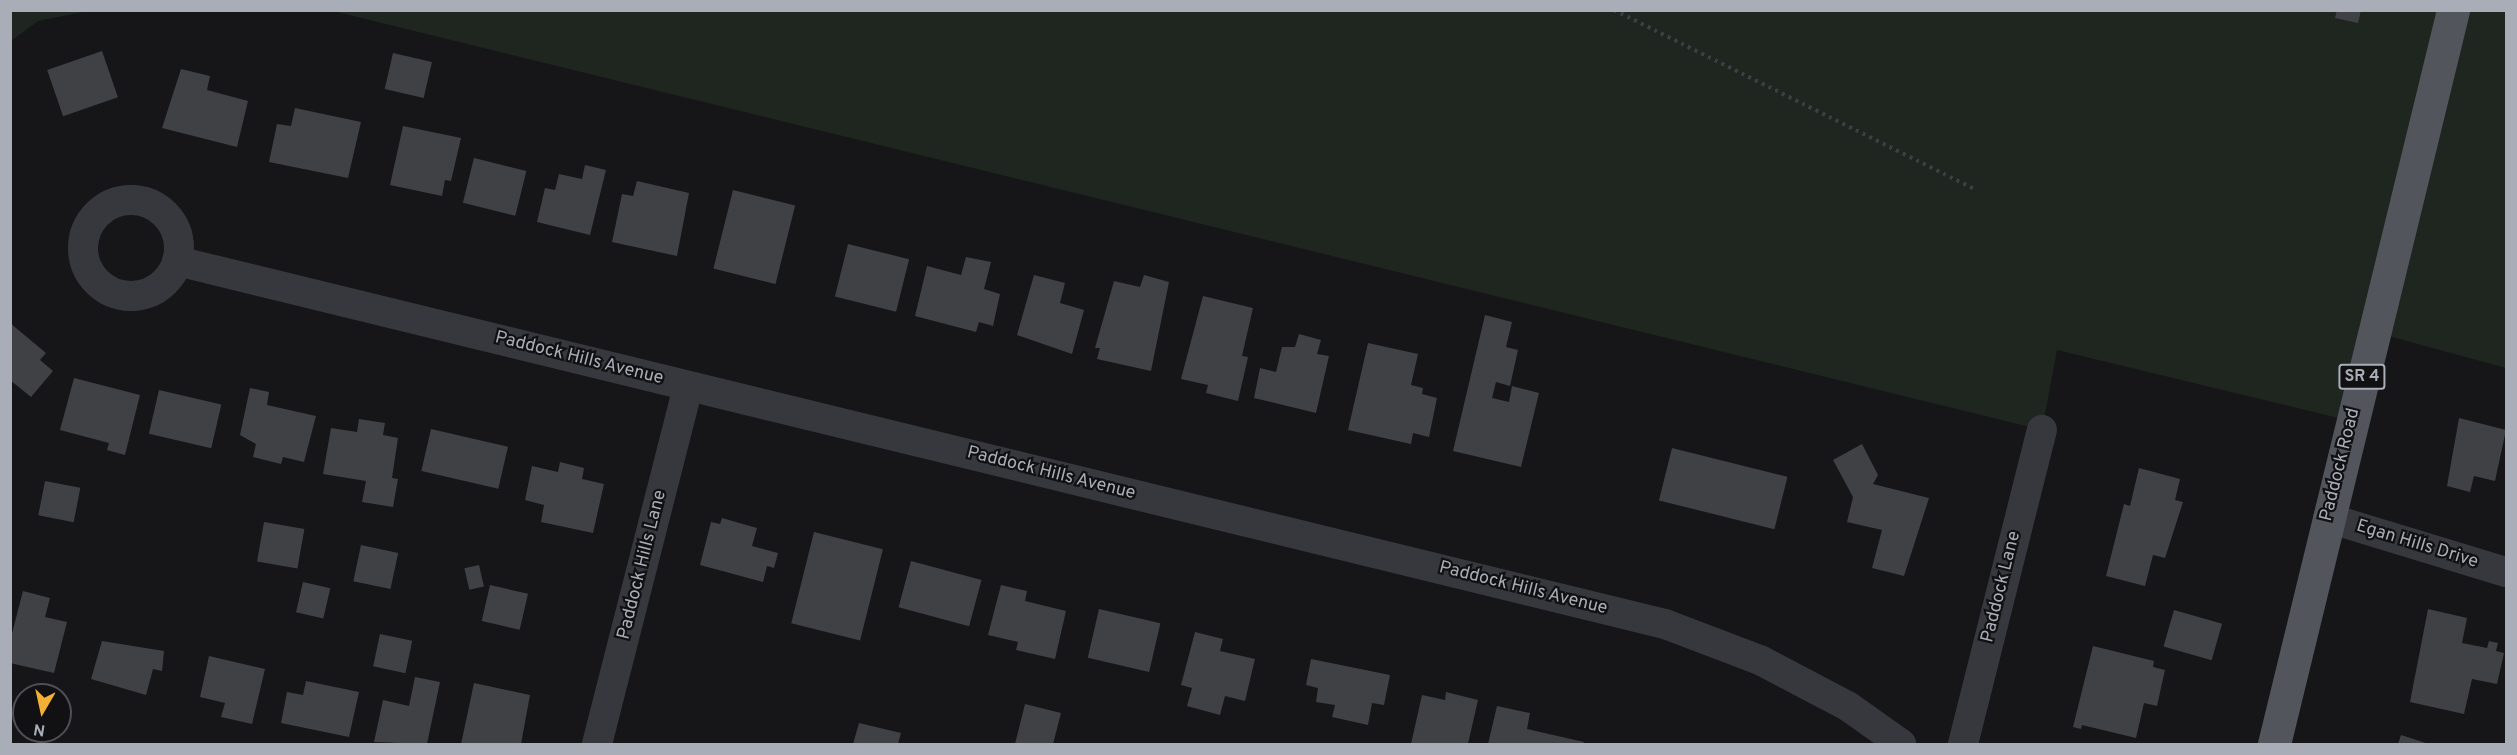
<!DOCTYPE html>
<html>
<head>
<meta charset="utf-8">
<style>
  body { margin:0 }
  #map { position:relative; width:2517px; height:755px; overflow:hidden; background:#161618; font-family:Overpass,sans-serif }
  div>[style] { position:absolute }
  .green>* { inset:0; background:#1e261f }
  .building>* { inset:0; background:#404145; transform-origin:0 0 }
  .path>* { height:4px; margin-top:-2px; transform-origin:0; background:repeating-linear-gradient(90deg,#3d3f44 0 3px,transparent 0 7.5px) }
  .street>* { height:30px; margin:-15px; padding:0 15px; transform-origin:15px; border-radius:15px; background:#37383d }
  .street>.ring { margin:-15px; padding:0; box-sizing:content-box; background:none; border:30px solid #37383d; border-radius:50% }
  .primary>* { height:33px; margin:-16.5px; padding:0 16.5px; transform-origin:16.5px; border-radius:16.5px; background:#53555c }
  span { translate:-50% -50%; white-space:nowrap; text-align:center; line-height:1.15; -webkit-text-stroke:4.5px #111113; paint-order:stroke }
  .shield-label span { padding:2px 4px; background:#111113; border:2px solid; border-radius:4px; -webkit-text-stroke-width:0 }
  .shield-label { font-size:16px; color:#a8adb8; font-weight:700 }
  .street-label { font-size:18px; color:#a8adb8 }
  .frame { position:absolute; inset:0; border:12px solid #a8adb8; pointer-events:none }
  .north { position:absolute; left:12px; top:683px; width:60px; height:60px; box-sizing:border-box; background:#111113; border:2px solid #4d4f55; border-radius:50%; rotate:189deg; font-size:16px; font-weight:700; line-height:24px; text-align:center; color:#a8adb8 }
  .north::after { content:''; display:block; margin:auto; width:21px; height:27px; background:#f2b134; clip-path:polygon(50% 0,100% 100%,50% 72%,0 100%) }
</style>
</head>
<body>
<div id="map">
  <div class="green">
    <div style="clip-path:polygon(11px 10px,88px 10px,88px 11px,38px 21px,11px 41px)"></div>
    <div style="clip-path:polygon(333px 11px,2506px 11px,2506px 368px,2374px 332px,2351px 421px,2057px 350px,2042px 430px)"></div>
  </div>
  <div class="building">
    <div style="clip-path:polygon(2337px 10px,2361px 10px,2358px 23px,2335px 18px)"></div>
    <div style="left:102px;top:51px;width:49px;height:58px;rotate:71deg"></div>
    <div style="left:393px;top:53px;width:40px;height:37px;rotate:13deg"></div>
    <div style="clip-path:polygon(181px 69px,210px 76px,207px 90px,248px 101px,237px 147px,162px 128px)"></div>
    <div style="clip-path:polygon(295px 108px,361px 122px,348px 178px,269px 162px,277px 124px,291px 126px)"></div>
    <div style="clip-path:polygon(403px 126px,461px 138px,451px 181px,445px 180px,442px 196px,390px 185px)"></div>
    <div style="left:474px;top:158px;width:54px;height:46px;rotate:14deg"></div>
    <div style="clip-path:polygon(585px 165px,606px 170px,590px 235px,537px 222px,545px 188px,555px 190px,559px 174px,582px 179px)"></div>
    <div style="clip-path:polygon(637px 181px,689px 193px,677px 256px,612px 242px,622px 194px,633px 196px)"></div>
    <div style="left:733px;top:190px;width:64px;height:81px;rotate:14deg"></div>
    <div style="left:848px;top:244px;width:63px;height:54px;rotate:14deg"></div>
    <div style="clip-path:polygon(966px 257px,991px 262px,984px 289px,1000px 294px,993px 326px,979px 322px,976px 332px,915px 316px,927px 266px,961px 275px)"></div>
    <div style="clip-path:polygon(1034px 275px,1065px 283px,1060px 303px,1084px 310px,1072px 354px,1017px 335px)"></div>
    <div style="clip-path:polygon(1144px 275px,1169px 282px,1151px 371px,1097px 359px,1100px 348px,1095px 348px,1114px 281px,1140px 287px)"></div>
    <div style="clip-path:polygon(1203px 296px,1253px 308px,1242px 356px,1248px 357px,1238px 401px,1206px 393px,1208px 385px,1181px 379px)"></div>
    <div style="clip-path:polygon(1485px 315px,1512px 322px,1506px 347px,1518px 350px,1510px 386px,1496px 382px,1492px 398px,1509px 402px,1512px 386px,1539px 393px,1521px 467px,1453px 451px)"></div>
    <div style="clip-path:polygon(10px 323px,46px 353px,40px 360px,53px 371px,31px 397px,10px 380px)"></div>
    <div style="clip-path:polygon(1299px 334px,1321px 340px,1317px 354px,1329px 356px,1316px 413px,1254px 398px,1260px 368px,1276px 372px,1282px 347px,1295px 347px)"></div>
    <div style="clip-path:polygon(1368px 343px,1418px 354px,1411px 385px,1423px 388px,1422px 394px,1437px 398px,1429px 437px,1413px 433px,1411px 444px,1348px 430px)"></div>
    <div style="clip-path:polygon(74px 378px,140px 395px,125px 455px,107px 450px,109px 443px,60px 430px)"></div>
    <div style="clip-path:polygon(250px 388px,269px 392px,267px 405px,316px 416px,304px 462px,283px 457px,281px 464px,253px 457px,256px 444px,240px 435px)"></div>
    <div style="left:159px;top:390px;width:64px;height:45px;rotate:13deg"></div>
    <div style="clip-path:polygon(2459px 418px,2506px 430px,2495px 481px,2474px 476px,2470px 492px,2447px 486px)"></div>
    <div style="clip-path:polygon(359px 419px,385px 423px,383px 435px,398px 438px,392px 478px,398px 479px,393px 507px,362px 502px,366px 481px,323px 474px,331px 428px,357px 432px)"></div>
    <div style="left:431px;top:429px;width:79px;height:43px;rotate:13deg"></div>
    <div style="clip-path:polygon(1862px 444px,1878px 475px,1873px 484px,1929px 498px,1904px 576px,1872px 568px,1882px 530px,1847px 522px,1853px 497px,1833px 460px)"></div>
    <div style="left:1672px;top:448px;width:119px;height:54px;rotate:14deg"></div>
    <div style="clip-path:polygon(560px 462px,584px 468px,582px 479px,604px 484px,593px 533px,541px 522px,544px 505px,525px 500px,532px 466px,558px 472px)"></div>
    <div style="clip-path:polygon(2139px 468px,2180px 479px,2175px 500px,2183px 502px,2165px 558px,2153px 555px,2145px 586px,2106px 576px,2124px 504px,2130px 506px)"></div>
    <div style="left:45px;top:481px;width:36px;height:35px;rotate:11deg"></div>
    <div style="clip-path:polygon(722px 518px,757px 528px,752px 546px,778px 553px,774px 568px,767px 566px,763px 582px,700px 565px,711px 522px,720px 524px)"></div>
    <div style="left:264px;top:522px;width:41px;height:40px;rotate:10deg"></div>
    <div style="left:814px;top:532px;width:71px;height:94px;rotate:14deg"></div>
    <div style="left:361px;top:545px;width:38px;height:37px;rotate:12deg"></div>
    <div style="left:911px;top:561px;width:73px;height:48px;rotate:15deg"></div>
    <div style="left:479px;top:565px;width:22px;height:15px;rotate:77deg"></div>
    <div style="left:303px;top:582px;width:28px;height:31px;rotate:13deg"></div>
    <div style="left:490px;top:585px;width:39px;height:37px;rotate:13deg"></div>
    <div style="clip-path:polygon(1001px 585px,1027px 591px,1025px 601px,1066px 611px,1055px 659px,1016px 650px,1018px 642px,988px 635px)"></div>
    <div style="clip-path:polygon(23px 591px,50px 598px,45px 617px,67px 622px,54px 673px,10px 663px,10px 641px)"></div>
    <div style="left:1099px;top:609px;width:63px;height:50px;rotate:13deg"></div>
    <div style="clip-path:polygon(2428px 609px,2467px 618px,2462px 643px,2487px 648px,2489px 641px,2498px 643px,2496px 651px,2504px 653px,2497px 684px,2472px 679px,2464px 714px,2410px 702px)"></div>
    <div style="left:2174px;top:610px;width:50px;height:38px;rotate:16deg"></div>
    <div style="clip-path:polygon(1195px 632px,1223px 639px,1220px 651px,1255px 659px,1245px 701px,1225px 696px,1220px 715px,1187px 706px,1192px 688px,1181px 685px)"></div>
    <div style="left:380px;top:634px;width:33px;height:33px;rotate:12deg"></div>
    <div style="clip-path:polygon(102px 641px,164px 651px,162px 671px,153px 669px,146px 695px,91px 679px)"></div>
    <div style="clip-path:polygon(2093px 646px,2154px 661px,2153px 667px,2165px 670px,2157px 706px,2144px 703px,2136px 738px,2082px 725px,2081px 729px,2073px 727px)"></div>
    <div style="clip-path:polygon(209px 656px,265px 669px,252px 724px,221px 717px,225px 703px,200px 697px)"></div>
    <div style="clip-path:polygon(1311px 659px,1390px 675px,1384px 705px,1372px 703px,1368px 725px,1332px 717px,1335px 705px,1316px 702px,1318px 688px,1306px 685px)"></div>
    <div style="clip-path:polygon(415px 677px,440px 682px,427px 744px,374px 742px,383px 700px,409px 706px)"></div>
    <div style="clip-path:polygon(306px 681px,359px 692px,349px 737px,281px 723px,287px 692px,303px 695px)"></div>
    <div style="clip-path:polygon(474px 683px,530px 695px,521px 744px,461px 744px)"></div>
    <div style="clip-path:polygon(1446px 692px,1478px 700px,1468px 744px,1411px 744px,1422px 695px,1445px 700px)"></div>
    <div style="clip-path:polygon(1025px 704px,1061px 713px,1053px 744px,1015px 744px)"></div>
    <div style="clip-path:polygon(1497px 706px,1530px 713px,1527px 729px,1584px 742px,1583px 744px,1488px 744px)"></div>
    <div style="clip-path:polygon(859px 723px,901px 733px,898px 744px,853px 744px)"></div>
    <div style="clip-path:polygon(2401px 735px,2429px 744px,2398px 744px)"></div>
  </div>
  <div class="path">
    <div style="left:1614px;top:10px;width:403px;rotate:26.4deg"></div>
  </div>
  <div class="street">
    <div class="ring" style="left:83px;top:200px;width:66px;height:66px"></div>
    <div style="left:177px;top:261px;width:1532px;rotate:13.71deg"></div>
    <div style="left:1665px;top:624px;width:102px;rotate:20.8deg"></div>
    <div style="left:1760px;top:660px;width:101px;rotate:27.8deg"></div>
    <div style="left:1849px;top:707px;width:64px;rotate:35.4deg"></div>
    <div style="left:2328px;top:518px;width:186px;rotate:16.9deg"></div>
    <div style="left:597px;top:744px;width:369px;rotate:-75.7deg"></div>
    <div style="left:1963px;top:744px;width:324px;rotate:-75.9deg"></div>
  </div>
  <div class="primary">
    <div style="left:2274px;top:744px;width:756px;rotate:-76.29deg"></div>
  </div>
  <div class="shield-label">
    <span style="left:2362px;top:377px">SR 4</span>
  </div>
  <div class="street-label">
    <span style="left:579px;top:359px;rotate:14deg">Paddock Hills Avenue</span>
    <span style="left:2341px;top:465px;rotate:-76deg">Paddock Road</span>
    <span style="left:1051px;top:474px;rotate:14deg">Paddock Hills Avenue</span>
    <span style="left:2417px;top:545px;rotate:17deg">Egan Hills Drive</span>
    <span style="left:643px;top:565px;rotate:-76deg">Paddock Hills Lane</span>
    <span style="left:2002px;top:587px;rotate:-76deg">Paddock Lane</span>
    <span style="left:1523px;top:589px;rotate:14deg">Paddock Hills Avenue</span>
  </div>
  <div class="frame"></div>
  <div class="north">N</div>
</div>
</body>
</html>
